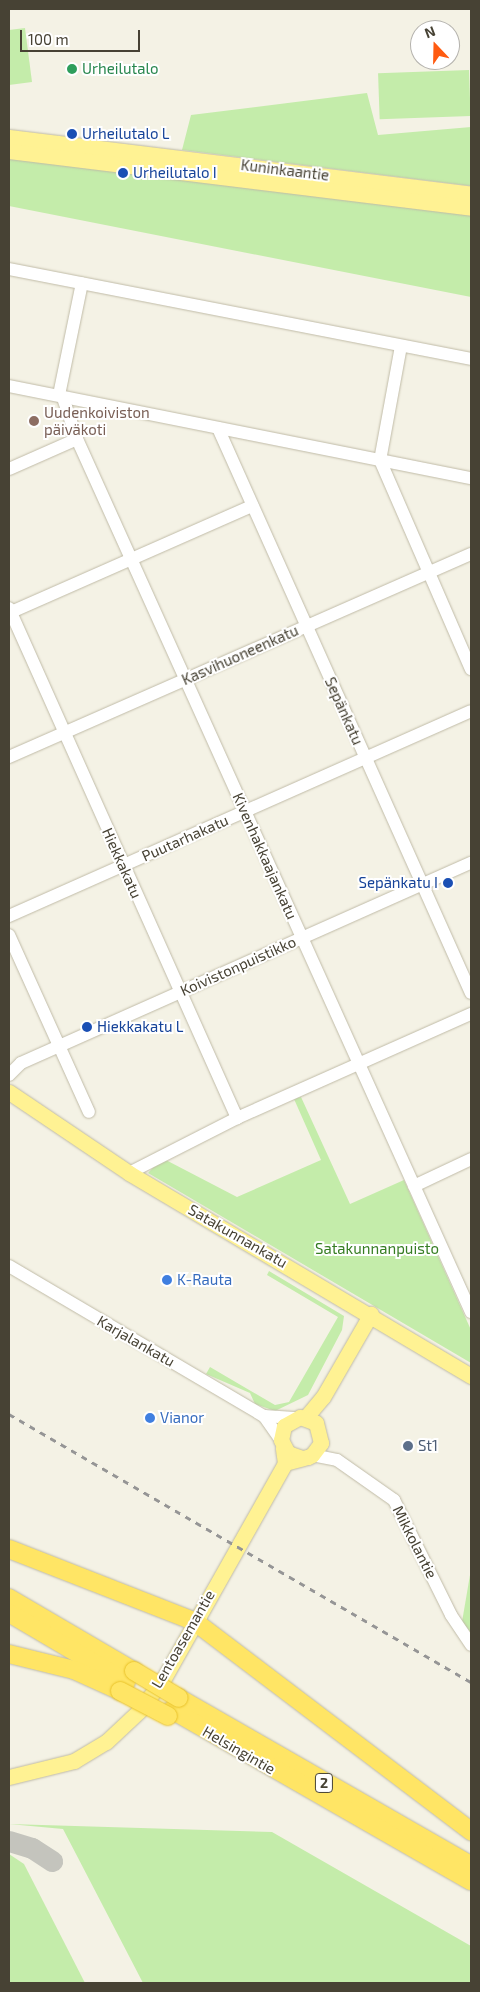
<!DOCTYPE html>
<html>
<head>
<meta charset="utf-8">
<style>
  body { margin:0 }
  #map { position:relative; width:480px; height:1992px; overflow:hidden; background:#f4f2e5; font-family:"Exo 2",sans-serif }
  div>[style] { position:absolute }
  .green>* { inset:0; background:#c4ecaa; transform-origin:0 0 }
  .taxiway>* { height:21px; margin:-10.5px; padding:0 10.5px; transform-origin:10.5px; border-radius:10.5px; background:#c4c4bd }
  .roads { filter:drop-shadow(0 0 1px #c0bba7) drop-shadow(0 0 1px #c0bba7) }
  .minor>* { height:12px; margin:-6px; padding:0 6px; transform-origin:6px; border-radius:6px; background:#fff }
  .major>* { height:15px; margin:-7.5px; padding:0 7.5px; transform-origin:7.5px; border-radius:7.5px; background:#fff293 }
  .highway>* { height:18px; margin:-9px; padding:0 9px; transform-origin:9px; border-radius:9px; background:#ffe565 }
  .rail>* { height:2.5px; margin-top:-1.25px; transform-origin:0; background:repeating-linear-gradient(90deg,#959595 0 6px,transparent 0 12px) }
  .bridges { filter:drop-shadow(0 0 1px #e9c229) drop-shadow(0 0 1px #e9c229) }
  .highway-bridge>* { height:18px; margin:-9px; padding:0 9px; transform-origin:9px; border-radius:9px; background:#ffe565 }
  .dots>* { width:14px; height:14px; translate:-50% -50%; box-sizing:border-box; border:2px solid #fff; border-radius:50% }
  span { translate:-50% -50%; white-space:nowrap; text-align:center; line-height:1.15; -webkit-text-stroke:4px #fff; paint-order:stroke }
  .shield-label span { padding:1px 4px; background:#fff; border:1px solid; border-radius:4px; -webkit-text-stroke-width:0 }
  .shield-label { font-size:14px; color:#474234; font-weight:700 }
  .leisure-label { font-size:15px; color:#27864d }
  .left { translate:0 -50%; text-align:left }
  .transit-label { font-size:15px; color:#164399 }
  .right { translate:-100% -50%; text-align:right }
  .street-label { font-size:15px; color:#474234 }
  .education-label { font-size:15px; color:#785e54 }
  .park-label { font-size:15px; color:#367d23 }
  .shop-label { font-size:15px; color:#366cbe }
  .service-label { font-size:15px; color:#4e5e75 }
  .frame { position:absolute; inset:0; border:10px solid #474234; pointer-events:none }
  .north { position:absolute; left:410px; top:20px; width:50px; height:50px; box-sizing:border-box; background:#fff; border:1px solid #b5b3ae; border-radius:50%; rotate:339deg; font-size:14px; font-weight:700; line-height:20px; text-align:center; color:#474234 }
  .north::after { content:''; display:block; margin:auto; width:18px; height:22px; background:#ff5b11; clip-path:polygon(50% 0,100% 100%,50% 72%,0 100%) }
  .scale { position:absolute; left:20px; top:30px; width:120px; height:22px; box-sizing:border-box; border:2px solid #474234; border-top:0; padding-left:6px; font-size:15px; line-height:18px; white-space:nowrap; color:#474234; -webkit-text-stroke:4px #fff; paint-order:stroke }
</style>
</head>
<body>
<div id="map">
  <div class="green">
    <div style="clip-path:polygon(25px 28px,32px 82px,9px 85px,9px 30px)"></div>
    <div style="left:469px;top:70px;width:46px;height:91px;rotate:88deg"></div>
    <div style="clip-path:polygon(367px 93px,378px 135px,471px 127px,471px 186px,182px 150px,191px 115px)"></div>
    <div style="clip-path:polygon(9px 158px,471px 213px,471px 297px,9px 206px)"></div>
    <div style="clip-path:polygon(301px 1097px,350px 1204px,404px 1180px,471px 1330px,471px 1363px,148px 1173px,162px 1158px,237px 1197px,321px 1160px,294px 1099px)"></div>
    <div style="clip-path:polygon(269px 1271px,344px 1316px,342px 1330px,308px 1395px,275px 1411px,255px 1404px,250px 1393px,206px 1374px,210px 1367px,275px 1405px,289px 1402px,338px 1317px,267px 1275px)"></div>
    <div style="clip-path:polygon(471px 1569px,471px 1633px,462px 1622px)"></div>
    <div style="clip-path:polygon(9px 1824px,272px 1832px,471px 1946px,471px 1983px,143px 1983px,63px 1829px)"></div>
    <div style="clip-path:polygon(9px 1854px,24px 1864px,85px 1983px,9px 1983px)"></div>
  </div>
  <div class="taxiway">
    <div style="left:9px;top:1841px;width:24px;rotate:17deg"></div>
    <div style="left:32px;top:1848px;width:24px;rotate:33deg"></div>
  </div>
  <div class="roads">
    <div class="minor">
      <div style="left:9px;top:269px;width:471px;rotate:11deg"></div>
      <div style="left:401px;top:346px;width:116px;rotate:100.4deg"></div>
      <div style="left:380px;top:460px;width:228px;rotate:66.5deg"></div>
      <div style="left:9px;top:386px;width:471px;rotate:11.3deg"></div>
      <div style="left:59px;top:395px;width:114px;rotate:-78.4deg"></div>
      <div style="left:63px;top:398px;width:43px;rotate:71.1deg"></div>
      <div style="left:77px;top:439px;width:958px;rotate:65.71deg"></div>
      <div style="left:218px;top:428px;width:619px;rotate:65.88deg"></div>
      <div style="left:9px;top:469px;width:74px;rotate:-23.8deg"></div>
      <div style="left:9px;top:608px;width:559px;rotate:65.91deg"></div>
      <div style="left:9px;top:613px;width:266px;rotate:-23.8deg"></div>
      <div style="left:9px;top:757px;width:505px;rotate:-23.72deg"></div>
      <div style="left:9px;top:916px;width:505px;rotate:-23.93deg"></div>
      <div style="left:9px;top:935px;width:194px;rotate:65.7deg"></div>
      <div style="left:9px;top:1075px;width:17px;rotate:-45deg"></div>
      <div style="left:21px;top:1063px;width:492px;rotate:-24deg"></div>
      <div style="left:129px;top:1173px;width:121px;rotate:-27deg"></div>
      <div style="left:237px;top:1118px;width:256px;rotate:-24deg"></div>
      <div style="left:414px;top:1186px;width:63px;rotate:-25.3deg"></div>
      <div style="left:9px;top:1266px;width:296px;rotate:30.5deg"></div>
      <div style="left:264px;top:1416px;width:29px;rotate:55deg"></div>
      <div style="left:264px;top:1416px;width:30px;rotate:4deg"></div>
      <div style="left:312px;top:1455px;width:25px;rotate:11deg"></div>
      <div style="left:337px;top:1460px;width:70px;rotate:35.1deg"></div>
      <div style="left:394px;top:1500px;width:128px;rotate:63.6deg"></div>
      <div style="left:451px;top:1615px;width:36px;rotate:56deg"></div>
    </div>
    <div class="major">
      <div style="left:9px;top:137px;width:466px;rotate:7deg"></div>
      <div style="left:9px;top:151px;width:466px;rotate:7deg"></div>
      <div style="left:9px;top:1092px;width:145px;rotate:34deg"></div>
      <div style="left:129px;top:1173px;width:398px;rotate:30.7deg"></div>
      <div style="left:306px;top:1417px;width:26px;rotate:-50deg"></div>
      <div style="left:323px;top:1397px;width:96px;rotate:-60deg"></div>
      <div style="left:285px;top:1463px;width:24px;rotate:-15deg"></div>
      <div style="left:308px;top:1457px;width:4px;rotate:-27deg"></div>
      <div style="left:312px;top:1455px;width:15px;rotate:-53deg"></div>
      <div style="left:321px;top:1443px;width:21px;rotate:-104deg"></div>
      <div style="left:316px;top:1423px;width:17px;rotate:-159deg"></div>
      <div style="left:300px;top:1417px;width:18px;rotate:151deg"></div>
      <div style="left:284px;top:1426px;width:14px;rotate:102deg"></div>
      <div style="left:281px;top:1440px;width:15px;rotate:62deg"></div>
      <div style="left:288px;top:1453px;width:15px;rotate:20deg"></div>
      <div style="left:9px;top:1777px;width:67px;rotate:-13.8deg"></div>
      <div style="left:74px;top:1761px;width:37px;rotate:-31deg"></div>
      <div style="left:106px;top:1742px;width:45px;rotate:-43.2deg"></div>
      <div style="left:139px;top:1711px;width:41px;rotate:-52.9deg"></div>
      <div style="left:164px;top:1678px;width:247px;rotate:-60.6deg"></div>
      <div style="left:285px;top:1463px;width:15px;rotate:-98deg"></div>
    </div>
    <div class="highway">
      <div style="left:9px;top:1549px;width:199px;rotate:21.3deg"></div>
      <div style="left:194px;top:1621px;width:348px;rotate:37.2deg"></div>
      <div style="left:9px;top:1598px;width:145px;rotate:30.3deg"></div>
      <div style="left:9px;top:1613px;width:136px;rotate:30.5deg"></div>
      <div style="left:9px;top:1654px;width:67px;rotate:13.8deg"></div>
      <div style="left:74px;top:1670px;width:51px;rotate:24.5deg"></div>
      <div style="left:179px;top:1698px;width:336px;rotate:29.8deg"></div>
      <div style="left:172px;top:1710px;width:344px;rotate:29.8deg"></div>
    </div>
  </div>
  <div class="rail">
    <div style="left:9px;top:1414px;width:534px;rotate:30.12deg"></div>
  </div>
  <div class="bridges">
    <div class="highway-bridge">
      <div style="left:134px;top:1671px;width:52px;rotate:31deg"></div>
      <div style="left:120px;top:1691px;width:54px;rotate:27.5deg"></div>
    </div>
  </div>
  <div class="dots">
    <div style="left:72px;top:69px;background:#2e9e5b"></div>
    <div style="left:72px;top:134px;background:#1a4fb4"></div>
    <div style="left:123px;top:173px;background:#1a4fb4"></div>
    <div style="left:34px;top:421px;background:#8d6e63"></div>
    <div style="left:448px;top:883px;background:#1a4fb4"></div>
    <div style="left:87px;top:1027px;background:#1a4fb4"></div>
    <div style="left:167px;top:1280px;background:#3f7fe0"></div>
    <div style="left:150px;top:1418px;background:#3f7fe0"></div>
    <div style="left:408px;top:1446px;background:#5c6f8a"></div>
  </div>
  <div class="shield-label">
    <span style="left:324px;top:1783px">2</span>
  </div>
  <div class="leisure-label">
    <span class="left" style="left:82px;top:69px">Urheilutalo</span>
  </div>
  <div class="transit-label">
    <span class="left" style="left:82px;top:134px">Urheilutalo L</span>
    <span class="left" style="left:133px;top:173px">Urheilutalo I</span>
    <span class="right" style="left:438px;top:883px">Sepänkatu I</span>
    <span class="left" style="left:97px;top:1027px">Hiekkakatu L</span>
  </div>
  <div class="street-label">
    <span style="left:285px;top:170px;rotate:7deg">Kuninkaantie</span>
    <span style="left:240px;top:655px;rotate:-24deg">Kasvihuoneenkatu</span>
    <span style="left:344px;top:711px;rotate:66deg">Sepänkatu</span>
    <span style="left:185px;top:838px;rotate:-24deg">Puutarhakatu</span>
    <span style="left:265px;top:856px;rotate:66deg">Kivenhakkaajankatu</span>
    <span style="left:122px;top:863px;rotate:66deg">Hiekkakatu</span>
    <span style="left:238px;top:966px;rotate:-24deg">Koivistonpuistikko</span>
    <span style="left:238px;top:1236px;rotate:30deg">Satakunnankatu</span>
    <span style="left:136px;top:1341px;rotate:30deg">Karjalankatu</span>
    <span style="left:415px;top:1542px;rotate:63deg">Mikkolantie</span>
    <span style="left:183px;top:1639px;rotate:-60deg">Lentoasemantie</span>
    <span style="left:239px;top:1750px;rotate:30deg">Helsingintie</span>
  </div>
  <div class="education-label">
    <span class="left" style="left:44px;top:421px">Uudenkoiviston<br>päiväkoti</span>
  </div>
  <div class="park-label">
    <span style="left:377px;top:1249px">Satakunnanpuisto</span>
  </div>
  <div class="shop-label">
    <span class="left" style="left:177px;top:1280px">K-Rauta</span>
    <span class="left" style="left:160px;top:1418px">Vianor</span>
  </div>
  <div class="service-label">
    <span class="left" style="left:418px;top:1446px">St1</span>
  </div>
  <div class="frame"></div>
  <div class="north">N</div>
  <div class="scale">100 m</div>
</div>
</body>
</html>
